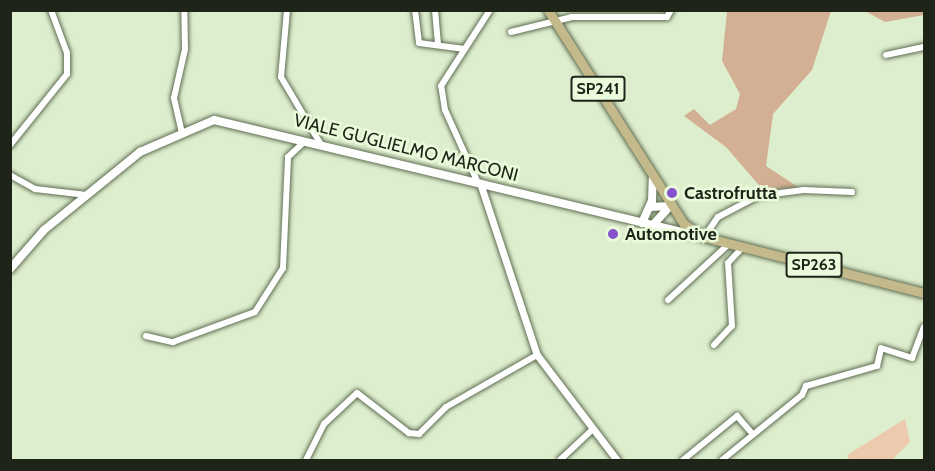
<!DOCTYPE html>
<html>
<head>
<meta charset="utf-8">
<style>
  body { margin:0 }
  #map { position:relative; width:935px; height:471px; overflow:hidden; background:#ddeece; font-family:Cabin,sans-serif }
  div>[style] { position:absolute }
  .green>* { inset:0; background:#edcaad }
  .forest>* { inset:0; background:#d3b093 }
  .roads { filter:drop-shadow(0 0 2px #606e53) drop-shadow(0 0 2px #606e53) }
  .minor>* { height:6px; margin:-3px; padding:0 3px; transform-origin:3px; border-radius:3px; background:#fff }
  .tertiary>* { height:7px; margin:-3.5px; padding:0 3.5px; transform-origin:3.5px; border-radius:3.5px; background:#fff }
  .secondary>* { height:8px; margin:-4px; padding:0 4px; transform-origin:4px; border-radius:4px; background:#fff }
  .primary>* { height:9px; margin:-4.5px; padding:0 4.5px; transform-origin:4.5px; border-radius:4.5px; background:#c4b98b }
  .dots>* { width:16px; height:16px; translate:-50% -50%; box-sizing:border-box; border:3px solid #eafbdc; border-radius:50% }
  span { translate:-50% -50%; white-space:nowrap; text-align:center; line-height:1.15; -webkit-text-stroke:5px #eafbdc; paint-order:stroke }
  .shield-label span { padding:2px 4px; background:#eafbdc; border:2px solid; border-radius:4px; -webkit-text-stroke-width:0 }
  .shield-label { font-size:16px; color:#1f2419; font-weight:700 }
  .street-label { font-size:18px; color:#1f2419 }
  .poi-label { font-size:18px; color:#1f2419; font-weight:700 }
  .left { translate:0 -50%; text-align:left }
  .frame { position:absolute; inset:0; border:12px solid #1f2419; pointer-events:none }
</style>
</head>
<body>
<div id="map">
  <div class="green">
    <div style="clip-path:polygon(905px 419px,910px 442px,892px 460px,849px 460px,847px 455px)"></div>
  </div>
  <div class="forest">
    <div style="clip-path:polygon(727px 11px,831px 11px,812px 70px,773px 114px,766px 166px,798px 187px,763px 190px,726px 147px,684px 116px,694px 109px,710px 125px,736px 109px,740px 94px,722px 61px)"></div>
    <div style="clip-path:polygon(865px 11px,924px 11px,924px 15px,885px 22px)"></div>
  </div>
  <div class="roads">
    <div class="minor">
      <div style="left:287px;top:10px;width:67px;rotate:95.1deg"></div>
      <div style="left:281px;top:77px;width:77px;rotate:59.4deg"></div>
      <div style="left:415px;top:10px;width:33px;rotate:83deg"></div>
      <div style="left:419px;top:43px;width:46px;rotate:7.4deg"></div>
      <div style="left:435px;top:10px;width:35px;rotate:85deg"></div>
      <div style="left:511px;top:32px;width:63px;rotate:-13.8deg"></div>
      <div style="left:572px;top:17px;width:95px"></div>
      <div style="left:667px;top:17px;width:8px;rotate:-60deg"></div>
      <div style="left:886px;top:55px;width:39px;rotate:-12deg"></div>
      <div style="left:182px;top:133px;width:36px;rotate:-103deg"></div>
      <div style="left:174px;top:98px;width:50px;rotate:-77.3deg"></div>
      <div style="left:185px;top:49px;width:39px;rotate:-91deg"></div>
      <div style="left:10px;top:145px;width:91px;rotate:-51.2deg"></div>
      <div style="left:67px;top:74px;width:21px;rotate:-90deg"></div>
      <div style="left:67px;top:53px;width:46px;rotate:-110.4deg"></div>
      <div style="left:10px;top:175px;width:29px;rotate:29deg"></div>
      <div style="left:35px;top:189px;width:52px;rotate:6.6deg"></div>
      <div style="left:478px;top:183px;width:80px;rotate:-114.3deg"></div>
      <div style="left:445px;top:110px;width:24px;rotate:-99deg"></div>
      <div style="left:441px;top:86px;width:90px;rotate:-57.2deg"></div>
      <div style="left:704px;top:237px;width:24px;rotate:-55deg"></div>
      <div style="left:718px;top:217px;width:45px;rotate:-27.7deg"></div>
      <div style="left:758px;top:196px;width:46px;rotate:-7.4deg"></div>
      <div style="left:804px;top:190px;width:48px;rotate:2.4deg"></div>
      <div style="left:668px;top:300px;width:83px;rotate:-42.6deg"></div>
      <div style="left:146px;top:336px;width:28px;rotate:13deg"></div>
      <div style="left:173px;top:342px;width:87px;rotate:-20.1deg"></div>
      <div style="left:255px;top:312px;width:52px;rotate:-57.5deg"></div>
      <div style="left:283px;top:268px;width:111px;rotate:-87.4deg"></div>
      <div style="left:288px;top:157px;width:23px;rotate:-43deg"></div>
      <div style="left:714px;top:345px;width:26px;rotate:-47deg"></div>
      <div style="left:732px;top:326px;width:63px;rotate:-93.6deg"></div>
      <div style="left:728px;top:263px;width:22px;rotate:-47deg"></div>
      <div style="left:306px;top:460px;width:40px;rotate:-63.4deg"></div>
      <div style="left:324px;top:424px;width:45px;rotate:-43.2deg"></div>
      <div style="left:357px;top:393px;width:66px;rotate:37.6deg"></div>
      <div style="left:409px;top:433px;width:10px;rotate:6deg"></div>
      <div style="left:419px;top:434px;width:38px;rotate:-45deg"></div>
      <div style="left:446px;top:407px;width:105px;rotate:-29.7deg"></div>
      <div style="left:560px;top:460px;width:44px;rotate:-43.2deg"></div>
      <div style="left:683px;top:460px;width:70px;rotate:-39.2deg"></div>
      <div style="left:737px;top:416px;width:23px;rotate:49deg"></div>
      <div style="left:722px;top:460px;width:103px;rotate:-39.1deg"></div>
      <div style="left:802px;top:395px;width:10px;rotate:-66deg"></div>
      <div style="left:806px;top:386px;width:74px;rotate:-15.7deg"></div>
      <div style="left:877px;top:366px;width:18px;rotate:-77deg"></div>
      <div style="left:881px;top:348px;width:33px;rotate:18deg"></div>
      <div style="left:912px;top:358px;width:33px;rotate:-69deg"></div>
    </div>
    <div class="tertiary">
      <div style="left:480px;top:183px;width:181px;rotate:71.7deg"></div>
      <div style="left:537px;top:355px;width:132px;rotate:52.7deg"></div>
    </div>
    <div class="secondary">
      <div style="left:650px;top:207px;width:20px;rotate:-3deg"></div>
      <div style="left:670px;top:206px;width:25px;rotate:132deg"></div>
      <div style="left:642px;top:223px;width:24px;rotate:-66deg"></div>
      <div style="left:652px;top:201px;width:23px;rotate:-88deg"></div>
      <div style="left:10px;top:269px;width:52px;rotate:-48.9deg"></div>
      <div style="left:44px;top:230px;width:124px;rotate:-39.1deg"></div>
      <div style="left:140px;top:152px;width:81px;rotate:-23.4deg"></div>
      <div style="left:214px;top:120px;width:503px;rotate:13.46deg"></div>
    </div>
    <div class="primary">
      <div style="left:548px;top:10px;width:254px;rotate:57.6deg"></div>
      <div style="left:684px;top:224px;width:24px;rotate:33deg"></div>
      <div style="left:704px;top:237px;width:227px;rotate:14.3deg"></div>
    </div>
  </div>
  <div class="dots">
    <div style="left:672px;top:193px;background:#8552cb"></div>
    <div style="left:613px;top:234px;background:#8552cb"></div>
  </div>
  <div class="shield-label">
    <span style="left:598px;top:89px">SP241</span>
    <span style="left:814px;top:265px">SP263</span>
  </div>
  <div class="street-label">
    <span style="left:406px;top:148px;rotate:14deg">VIALE GUGLIELMO MARCONI</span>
  </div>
  <div class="poi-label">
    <span class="left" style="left:684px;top:193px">Castrofrutta</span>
    <span class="left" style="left:625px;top:234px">Automotive</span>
  </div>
  <div class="frame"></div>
</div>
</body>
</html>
